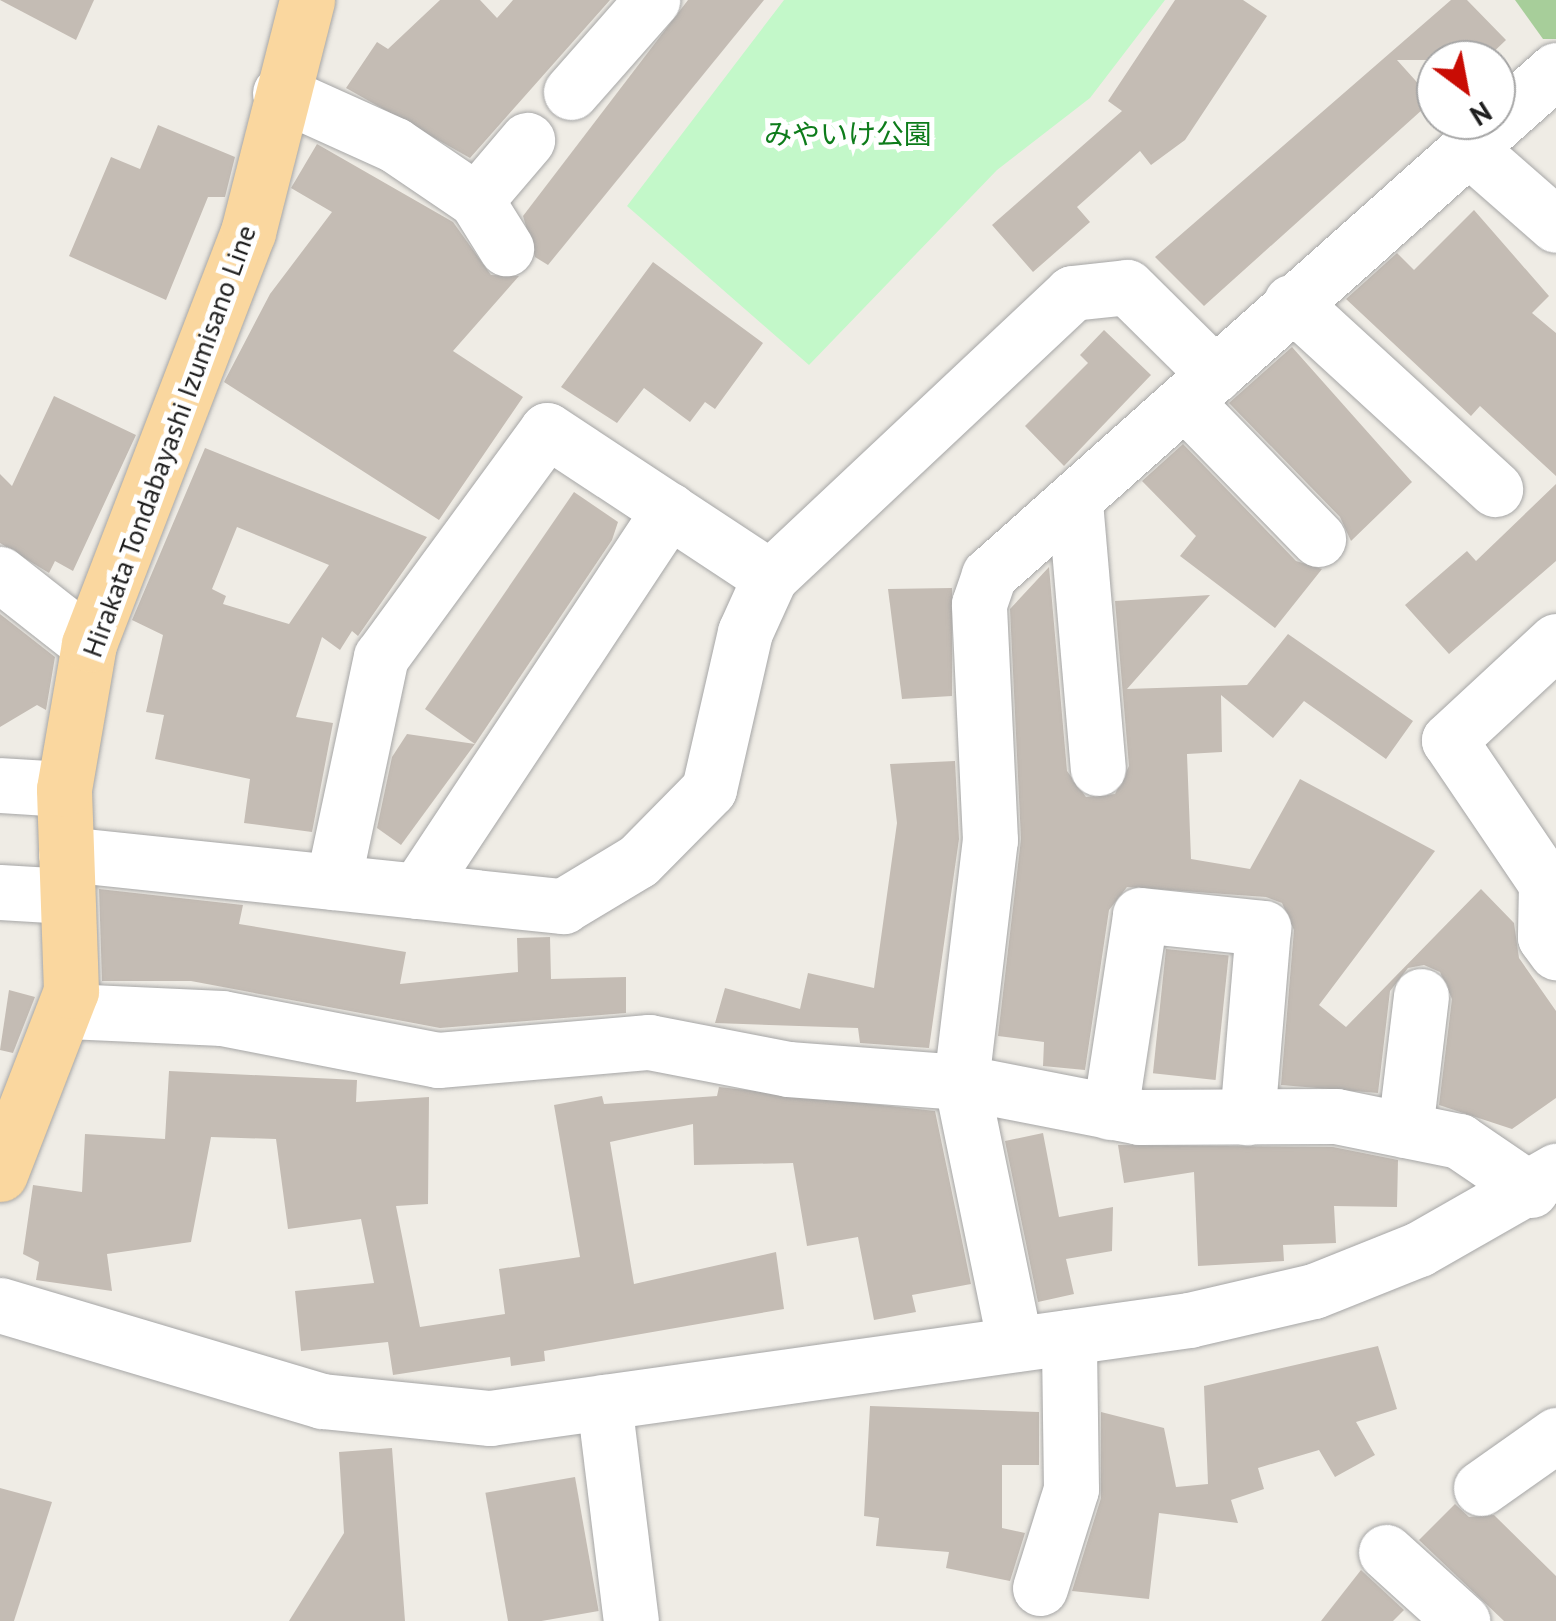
<!DOCTYPE html>
<html>
<head>
<meta charset="utf-8">
<style>
  body { margin:0 }
  #map { position:relative; width:1556px; height:1621px; overflow:hidden; background:#efece5; font-family:"PT Sans","Noto Sans JP",sans-serif }
  div>[style] { position:absolute }
  .forest>* { inset:0; background:#a7ce9a }
  .park>* { inset:0; background:#c3f8c9 }
  .building>* { inset:0; background:#c4bcb4; transform-origin:0 0 }
  .roads { filter:drop-shadow(0 0 2px #a6a6a6) drop-shadow(0 0 2px #a6a6a6) }
  .minor>* { height:55px; margin:-27.5px; padding:0 27.5px; transform-origin:27.5px; border-radius:27.5px; background:#fff }
  .major>* { height:55px; margin:-27.5px; padding:0 27.5px; transform-origin:27.5px; border-radius:27.5px; background:#fad79f }
  span { translate:-50% -50%; white-space:nowrap; text-align:center; line-height:1.15; -webkit-text-stroke:10px #fff; paint-order:stroke }
  .park-label { font-size:28px; color:#0e7c1b }
  .street-label { font-size:28px; color:#1f1f1f }
  .north { position:absolute; left:1416px; top:40px; width:100px; height:100px; box-sizing:border-box; background:#fff; border:2px solid #a5a5a5; border-radius:50%; rotate:148deg; font-size:28px; font-weight:700; line-height:40px; text-align:center; color:#1f1f1f }
  .north::after { content:''; display:block; margin:auto; width:35px; height:45px; background:#c90c04; clip-path:polygon(50% 0,100% 100%,50% 72%,0 100%) }
</style>
</head>
<body>
<div id="map">
  <div class="forest">
    <div style="clip-path:polygon(1515px 0,1556px 0,1556px 39px,1543px 39px)"></div>
  </div>
  <div class="park">
    <div style="clip-path:polygon(784px 0,1165px 0,1090px 98px,997px 170px,809px 365px,627px 206px)"></div>
  </div>
  <div class="building">
    <div style="clip-path:polygon(0 0,94px 0,76px 40px)"></div>
    <div style="clip-path:polygon(440px 0,480px 0,497px 18px,513px 0,610px 0,470px 158px,346px 88px,377px 42px,388px 49px)"></div>
    <div style="clip-path:polygon(688px 0,764px 0,548px 265px,535px 257px,523px 216px)"></div>
    <div style="clip-path:polygon(1175px 0,1243px 0,1267px 16px,1185px 140px,1151px 165px,1140px 151px,1077px 207px,1090px 222px,1033px 272px,992px 225px,1122px 111px,1108px 101px)"></div>
    <div style="clip-path:polygon(1451px 0,1467px 0,1506px 40px,1485px 60px,1397px 60px,1433px 100px,1204px 306px,1155px 257px)"></div>
    <div style="clip-path:polygon(158px 125px,235px 157px,225px 197px,208px 197px,166px 300px,69px 256px,111px 157px,140px 169px)"></div>
    <div style="clip-path:polygon(317px 144px,453px 222px,491px 275px,519px 276px,453px 351px,523px 397px,439px 520px,224px 382px,270px 294px,332px 212px,291px 188px)"></div>
    <div style="clip-path:polygon(1474px 210px,1549px 296px,1532px 313px,1556px 333px,1556px 476px,1480px 406px,1471px 416px,1346px 299px,1397px 253px,1414px 270px)"></div>
    <div style="clip-path:polygon(653px 262px,763px 343px,715px 409px,705px 402px,690px 422px,644px 388px,617px 423px,561px 387px)"></div>
    <div style="clip-path:polygon(1104px 330px,1151px 375px,1064px 466px,1025px 426px,1088px 363px,1080px 355px)"></div>
    <div style="clip-path:polygon(1292px 347px,1412px 482px,1351px 541px,1340px 517px,1229px 403px)"></div>
    <div style="clip-path:polygon(54px 396px,136px 435px,73px 571px,55px 561px,49px 573px,0 543px,0 474px,12px 486px)"></div>
    <div style="clip-path:polygon(1183px 444px,1296px 561px,1322px 569px,1275px 628px,1180px 556px,1196px 536px,1142px 481px)"></div>
    <div style="clip-path:polygon(evenodd,205px 448px,427px 537px,358px 636px,352px 631px,340px 650px,322px 637px,296px 717px,333px 723px,312px 832px,244px 823px,250px 779px,155px 759px,164px 715px,146px 712px,163px 635px,132px 620px,205px 448px,237px 527px,329px 565px,289px 624px,223px 604px,226px 596px,212px 589px,237px 527px)"></div>
    <div style="clip-path:polygon(1556px 484px,1556px 561px,1449px 654px,1405px 605px,1467px 551px,1476px 561px)"></div>
    <div style="clip-path:polygon(574px 492px,618px 522px,612px 540px,475px 744px,425px 709px)"></div>
    <div style="clip-path:polygon(1049px 567px,1067px 771px,1086px 797px,1115px 794px,1129px 766px,1115px 601px,1210px 595px,1127px 689px,1247px 685px,1288px 634px,1413px 721px,1386px 759px,1304px 701px,1273px 738px,1221px 695px,1222px 752px,1187px 754px,1191px 859px,1250px 869px,1300px 779px,1435px 851px,1319px 1005px,1346px 1027px,1481px 889px,1514px 923px,1519px 958px,1556px 1011px,1556px 1098px,1512px 1129px,1439px 1105px,1452px 999px,1440px 972px,1424px 965px,1408px 968px,1390px 991px,1378px 1093px,1281px 1085px,1294px 930px,1282px 903px,1266px 897px,1127px 887px,1109px 910px,1085px 1070px,1043px 1066px,1044px 1042px,998px 1036px,1021px 839px,1010px 609px)"></div>
    <div style="clip-path:polygon(952px 588px,952px 696px,902px 699px,888px 589px)"></div>
    <div style="clip-path:polygon(0 614px,55px 657px,46px 710px,37px 705px,0 727px)"></div>
    <div style="clip-path:polygon(407px 734px,475px 744px,401px 845px,377px 828px,392px 757px)"></div>
    <div style="clip-path:polygon(955px 761px,959px 839px,929px 1048px,860px 1043px,858px 1028px,715px 1023px,725px 988px,800px 1009px,808px 973px,874px 988px,897px 823px,890px 764px)"></div>
    <div style="clip-path:polygon(99px 889px,243px 905px,239px 924px,406px 952px,400px 984px,518px 972px,517px 938px,550px 937px,551px 979px,626px 977px,626px 1013px,440px 1028px,191px 981px,102px 981px)"></div>
    <div style="left:1166px;top:949px;width:63px;height:125px;rotate:6deg"></div>
    <div style="clip-path:polygon(9px 990px,35px 997px,13px 1053px,0 1050px)"></div>
    <div style="clip-path:polygon(169px 1071px,357px 1080px,356px 1102px,429px 1097px,428px 1204px,396px 1206px,420px 1327px,505px 1314px,499px 1269px,580px 1257px,554px 1105px,602px 1096px,604px 1104px,717px 1096px,719px 1087px,935px 1111px,971px 1284px,912px 1295px,916px 1312px,874px 1320px,858px 1237px,807px 1246px,793px 1163px,694px 1165px,693px 1124px,610px 1142px,634px 1284px,776px 1252px,784px 1309px,544px 1351px,545px 1361px,511px 1366px,510px 1357px,393px 1375px,388px 1342px,301px 1351px,295px 1291px,374px 1283px,361px 1219px,288px 1229px,276px 1139px,211px 1137px,191px 1242px,107px 1254px,112px 1291px,36px 1280px,39px 1262px,23px 1254px,33px 1185px,82px 1192px,85px 1134px,165px 1139px)"></div>
    <div style="clip-path:polygon(1043px 1133px,1059px 1217px,1113px 1207px,1112px 1251px,1066px 1259px,1074px 1294px,1038px 1302px,1005px 1141px)"></div>
    <div style="clip-path:polygon(1118px 1145px,1333px 1147px,1398px 1160px,1397px 1207px,1334px 1206px,1336px 1243px,1283px 1245px,1284px 1261px,1198px 1266px,1194px 1172px,1124px 1183px)"></div>
    <div style="clip-path:polygon(1378px 1346px,1397px 1409px,1356px 1422px,1375px 1455px,1335px 1477px,1319px 1450px,1258px 1468px,1264px 1489px,1231px 1500px,1238px 1523px,1159px 1513px,1149px 1599px,1072px 1591px,1101px 1498px,1101px 1412px,1164px 1428px,1176px 1487px,1208px 1484px,1204px 1386px)"></div>
    <div style="clip-path:polygon(870px 1406px,1039px 1412px,1039px 1465px,1002px 1465px,1002px 1528px,1025px 1533px,1010px 1581px,946px 1568px,949px 1552px,876px 1546px,879px 1518px,864px 1516px)"></div>
    <div style="clip-path:polygon(392px 1448px,405px 1621px,289px 1621px,344px 1533px,339px 1452px)"></div>
    <div style="left:575px;top:1477px;width:136px;height:91px;rotate:80deg"></div>
    <div style="clip-path:polygon(0 1488px,52px 1502px,14px 1621px,0 1621px)"></div>
    <div style="clip-path:polygon(1455px 1504px,1469px 1517px,1494px 1515px,1556px 1576px,1556px 1621px,1504px 1621px,1419px 1540px)"></div>
    <div style="clip-path:polygon(1361px 1570px,1404px 1610px,1393px 1621px,1321px 1621px)"></div>
  </div>
  <div class="roads">
    <div class="minor">
      <div style="left:571px;top:92px;width:123px;rotate:-48.6deg"></div>
      <div style="left:280px;top:93px;width:126px;rotate:24.3deg"></div>
      <div style="left:395px;top:145px;width:98px;rotate:34.2deg"></div>
      <div style="left:476px;top:200px;width:57px;rotate:58deg"></div>
      <div style="left:1467px;top:147px;width:118px;rotate:41.2deg"></div>
      <div style="left:476px;top:200px;width:79px;rotate:-49.6deg"></div>
      <div style="left:1291px;top:302px;width:277px;rotate:42.5deg"></div>
      <div style="left:1185px;top:402px;width:191px;rotate:45.8deg"></div>
      <div style="left:1075px;top:502px;width:267px;rotate:85.1deg"></div>
      <div style="left:0;top:574px;width:113px;rotate:38.2deg"></div>
      <div style="left:1556px;top:641px;width:146px;rotate:137.2deg"></div>
      <div style="left:1449px;top:740px;width:173px;rotate:55.9deg"></div>
      <div style="left:1546px;top:883px;width:54px;rotate:91.1deg"></div>
      <div style="left:1545px;top:937px;width:19px;rotate:54deg"></div>
      <div style="left:0;top:785px;width:64px;rotate:3.6deg"></div>
      <div style="left:66px;top:854px;width:500px;rotate:6deg"></div>
      <div style="left:563px;top:906px;width:87px;rotate:-31deg"></div>
      <div style="left:638px;top:861px;width:101px;rotate:-45.4deg"></div>
      <div style="left:709px;top:789px;width:161px;rotate:-77.1deg"></div>
      <div style="left:745px;top:632px;width:60px;rotate:-65.6deg"></div>
      <div style="left:770px;top:577px;width:415px;rotate:-43.2deg"></div>
      <div style="left:1072px;top:293px;width:55px;rotate:-6.2deg"></div>
      <div style="left:1127px;top:287px;width:124px;rotate:44.7deg"></div>
      <div style="left:333px;top:882px;width:230px;rotate:-78deg"></div>
      <div style="left:381px;top:657px;width:281px;rotate:-53.8deg"></div>
      <div style="left:547px;top:430px;width:267px;rotate:33.4deg"></div>
      <div style="left:417px;top:891px;width:457px;rotate:-56.5deg"></div>
      <div style="left:0;top:892px;width:67px;rotate:3.4deg"></div>
      <div style="left:68px;top:1011px;width:154px;rotate:2.6deg"></div>
      <div style="left:222px;top:1018px;width:220px;rotate:11deg"></div>
      <div style="left:438px;top:1060px;width:212px;rotate:-4.9deg"></div>
      <div style="left:649px;top:1042px;width:142px;rotate:11deg"></div>
      <div style="left:788px;top:1069px;width:173px;rotate:4.3deg"></div>
      <div style="left:961px;top:1082px;width:181px;rotate:11.1deg"></div>
      <div style="left:1139px;top:1117px;width:197px;rotate:-0.3deg"></div>
      <div style="left:1336px;top:1116px;width:126px;rotate:11.5deg"></div>
      <div style="left:1459px;top:1141px;width:87px;rotate:34.2deg"></div>
      <div style="left:1110px;top:1112px;width:199px;rotate:-81.3deg"></div>
      <div style="left:1140px;top:915px;width:124px;rotate:6deg"></div>
      <div style="left:1263px;top:928px;width:190px;rotate:94.8deg"></div>
      <div style="left:1405px;top:1130px;width:135px;rotate:-83.2deg"></div>
      <div style="left:0;top:1305px;width:336px;rotate:16.6deg"></div>
      <div style="left:322px;top:1401px;width:169px;rotate:5.8deg"></div>
      <div style="left:490px;top:1418px;width:706px;rotate:-7.98deg"></div>
      <div style="left:1189px;top:1320px;width:128px;rotate:-13.1deg"></div>
      <div style="left:1314px;top:1291px;width:113px;rotate:-21.8deg"></div>
      <div style="left:1419px;top:1249px;width:158px;rotate:-29.7deg"></div>
      <div style="left:1015px;top:1344px;width:268px;rotate:-101.6deg"></div>
      <div style="left:961px;top:1082px;width:244px;rotate:-83.2deg"></div>
      <div style="left:990px;top:840px;width:236px;rotate:-92.7deg"></div>
      <div style="left:979px;top:604px;width:31px;rotate:-71deg"></div>
      <div style="left:989px;top:575px;width:759px;rotate:-41.69deg"></div>
      <div style="left:604px;top:1402px;width:221px;rotate:83deg"></div>
      <div style="left:1481px;top:1488px;width:92px;rotate:-35.2deg"></div>
      <div style="left:1386px;top:1552px;width:103px;rotate:42.2deg"></div>
      <div style="left:1040px;top:1588px;width:104px;rotate:-72.6deg"></div>
      <div style="left:1071px;top:1489px;width:152px;rotate:-90.8deg"></div>
    </div>
    <div class="major">
      <div style="left:0;top:1174px;width:196px;rotate:-68.8deg"></div>
      <div style="left:71px;top:991px;width:202px;rotate:-92deg"></div>
      <div style="left:64px;top:789px;width:147px;rotate:-80.2deg"></div>
      <div style="left:89px;top:644px;width:442px;rotate:-68.9deg"></div>
      <div style="left:248px;top:232px;width:239px;rotate:-75.7deg"></div>
    </div>
  </div>
  <div class="park-label">
    <span style="left:848px;top:134px">みやいけ公園</span>
  </div>
  <div class="street-label">
    <span style="left:169px;top:441px;rotate:-70deg">Hirakata Tondabayashi Izumisano Line</span>
  </div>
  <div class="north">N</div>
</div>
</body>
</html>
